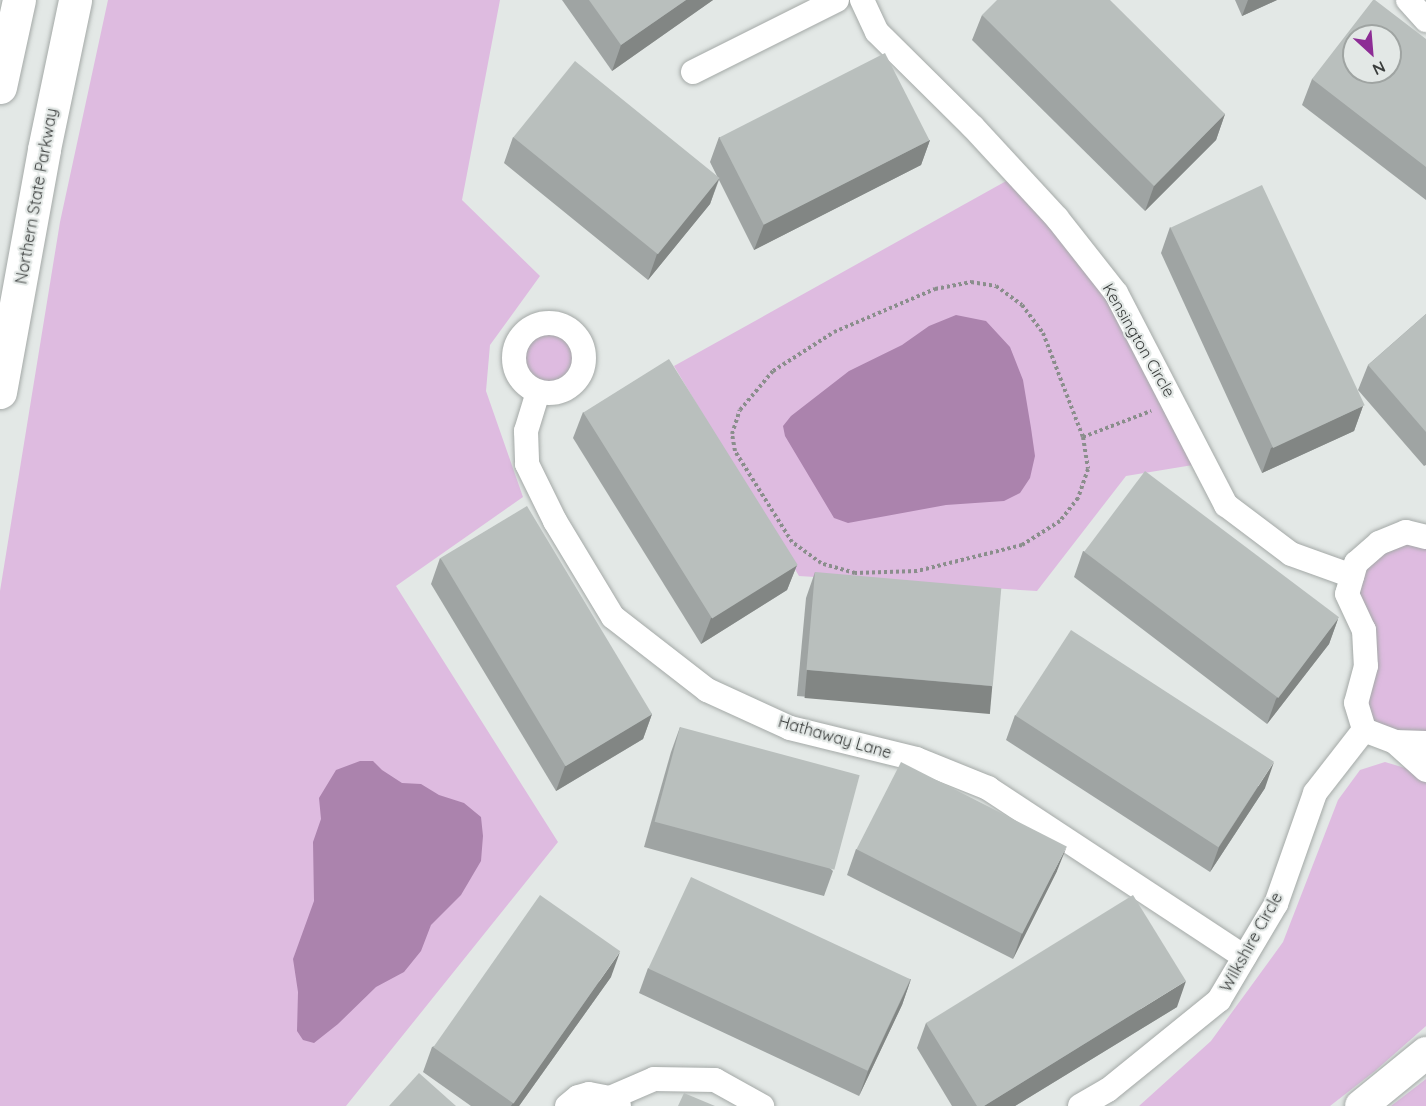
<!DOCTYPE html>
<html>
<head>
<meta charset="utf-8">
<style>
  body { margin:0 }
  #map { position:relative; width:1426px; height:1106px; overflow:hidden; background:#e3e8e6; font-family:Quicksand,sans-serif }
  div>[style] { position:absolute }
  .green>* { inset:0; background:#debbe0 }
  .round { border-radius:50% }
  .water>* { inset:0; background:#ab83ad }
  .path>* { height:4px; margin-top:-2px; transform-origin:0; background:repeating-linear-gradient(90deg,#8a8e8c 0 3px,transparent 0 6px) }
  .roads { filter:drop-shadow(0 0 2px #a4a9a7) drop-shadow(0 0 2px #a4a9a7) }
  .minor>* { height:24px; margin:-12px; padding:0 12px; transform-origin:12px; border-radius:12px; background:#fff }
  .minor>.ring { margin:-12px; padding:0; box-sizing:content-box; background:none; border:24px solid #fff; border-radius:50% }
  .major>* { height:32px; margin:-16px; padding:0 16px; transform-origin:16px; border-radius:16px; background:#fff }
  .highway>* { height:33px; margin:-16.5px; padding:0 16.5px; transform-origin:16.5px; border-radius:16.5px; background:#fff }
  .wall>* { inset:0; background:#9fa4a3 }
  .shaded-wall>* { inset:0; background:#828684; transform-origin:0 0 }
  .building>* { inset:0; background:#b9bfbd; transform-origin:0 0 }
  span { translate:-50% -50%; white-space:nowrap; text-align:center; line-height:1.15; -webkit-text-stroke:4.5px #e3e8e6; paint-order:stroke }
  .street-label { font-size:16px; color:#3a3d3c }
  .north { position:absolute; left:1342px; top:24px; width:60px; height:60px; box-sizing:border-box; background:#e3e8e6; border:2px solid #9fa4a2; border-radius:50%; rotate:154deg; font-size:16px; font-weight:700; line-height:24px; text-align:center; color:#3a3d3c }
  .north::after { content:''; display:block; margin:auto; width:21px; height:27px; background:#8d2c95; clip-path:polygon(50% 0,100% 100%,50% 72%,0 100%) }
</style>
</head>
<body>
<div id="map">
  <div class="green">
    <div style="clip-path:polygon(108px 0,500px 0,462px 200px,540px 276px,490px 345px,486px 391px,523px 497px,396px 586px,558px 842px,346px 1106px,0 1106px,0 591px,60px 222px)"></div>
    <div style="clip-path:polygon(1017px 175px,1057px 218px,1205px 463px,1126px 476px,1037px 591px,799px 576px,674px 366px)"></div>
    <div class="round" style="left:514px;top:323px;width:70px;height:70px"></div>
    <div style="clip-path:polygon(1426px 537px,1426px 743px,1364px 730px,1366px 666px,1347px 594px,1356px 563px)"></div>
    <div style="clip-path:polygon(1385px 762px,1415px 771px,1426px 781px,1426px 1026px,1375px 1071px,1330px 1106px,1139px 1106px,1211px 1041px,1283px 942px,1338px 800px,1360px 770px)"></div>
    <div style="clip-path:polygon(1426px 1079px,1426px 1106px,1391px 1106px)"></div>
  </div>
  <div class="water">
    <div style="clip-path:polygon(956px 315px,986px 321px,1010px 347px,1023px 380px,1031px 428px,1035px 456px,1030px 478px,1020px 493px,1004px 501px,946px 505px,848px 523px,834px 518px,785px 436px,783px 426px,791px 416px,849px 371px,902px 345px,929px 326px)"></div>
    <div style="clip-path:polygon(360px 761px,373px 761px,382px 770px,402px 783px,421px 784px,439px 795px,464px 803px,481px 817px,483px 836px,481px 861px,461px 895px,431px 925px,421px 951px,404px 972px,376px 987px,338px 1024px,314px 1043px,303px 1040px,297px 1031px,298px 992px,293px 959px,314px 901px,313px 842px,321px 819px,319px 798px,336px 770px)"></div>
  </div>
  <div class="path">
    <div style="left:1083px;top:437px;width:32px;rotate:81deg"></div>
    <div style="left:1088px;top:469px;width:31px;rotate:109deg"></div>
    <div style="left:1078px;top:498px;width:29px;rotate:128deg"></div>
    <div style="left:1060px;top:521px;width:45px;rotate:147.7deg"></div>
    <div style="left:1022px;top:545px;width:108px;rotate:166.1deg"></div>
    <div style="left:917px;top:571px;width:62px;rotate:178.2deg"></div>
    <div style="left:855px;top:573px;width:35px;rotate:-164deg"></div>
    <div style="left:821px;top:563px;width:36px;rotate:-144deg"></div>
    <div style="left:792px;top:542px;width:107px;rotate:-122.1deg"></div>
    <div style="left:735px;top:451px;width:17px;rotate:-100deg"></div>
    <div style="left:732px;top:434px;width:25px;rotate:-72deg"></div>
    <div style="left:740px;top:410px;width:51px;rotate:-49.8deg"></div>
    <div style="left:773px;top:371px;width:72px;rotate:-32.6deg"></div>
    <div style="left:834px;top:332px;width:110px;rotate:-23.1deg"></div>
    <div style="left:935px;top:289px;width:37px;rotate:-11deg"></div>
    <div style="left:971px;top:282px;width:25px;rotate:9deg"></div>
    <div style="left:996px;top:286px;width:32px;rotate:36deg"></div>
    <div style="left:1022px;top:305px;width:35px;rotate:53deg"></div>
    <div style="left:1043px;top:333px;width:111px;rotate:69deg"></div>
    <div style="left:1083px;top:437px;width:73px;rotate:-20.9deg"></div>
  </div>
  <div class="roads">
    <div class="minor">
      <div style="left:862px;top:0;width:35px;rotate:65deg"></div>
      <div style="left:877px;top:32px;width:135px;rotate:44.7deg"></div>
      <div style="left:973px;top:127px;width:124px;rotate:47.3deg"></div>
      <div style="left:1057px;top:218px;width:95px;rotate:51.8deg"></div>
      <div style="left:1116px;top:293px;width:239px;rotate:62.6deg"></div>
      <div style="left:1226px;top:505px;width:81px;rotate:37deg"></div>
      <div style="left:1291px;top:554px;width:65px;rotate:19.8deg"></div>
      <div style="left:1408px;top:0;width:27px;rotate:48deg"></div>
      <div style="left:693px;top:72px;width:161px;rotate:-26.6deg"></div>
      <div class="ring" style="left:514px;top:323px;width:46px;height:46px"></div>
      <div style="left:538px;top:392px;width:41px;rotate:107.1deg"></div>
      <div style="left:526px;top:431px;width:33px;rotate:88deg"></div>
      <div style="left:527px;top:464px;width:64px;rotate:63.8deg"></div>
      <div style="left:555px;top:521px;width:112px;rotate:58.9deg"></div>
      <div style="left:613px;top:617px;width:119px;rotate:37.8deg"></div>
      <div style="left:707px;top:690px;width:91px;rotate:24.6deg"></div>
      <div style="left:790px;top:728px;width:130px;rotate:13.8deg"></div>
      <div style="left:916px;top:759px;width:78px;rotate:21.9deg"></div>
      <div style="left:988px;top:788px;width:307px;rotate:33.4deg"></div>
      <div style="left:1426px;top:537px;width:21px;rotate:-166deg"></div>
      <div style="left:1406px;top:532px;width:29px;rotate:158deg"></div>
      <div style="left:1379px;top:543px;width:30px;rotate:139deg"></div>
      <div style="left:1356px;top:563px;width:32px;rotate:106deg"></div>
      <div style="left:1347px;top:594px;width:40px;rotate:65deg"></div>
      <div style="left:1364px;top:630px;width:36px;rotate:87deg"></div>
      <div style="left:1366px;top:666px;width:38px;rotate:105deg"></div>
      <div style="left:1356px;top:703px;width:28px;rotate:73deg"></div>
      <div style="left:1364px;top:730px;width:33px;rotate:21deg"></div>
      <div style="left:1395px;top:742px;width:31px;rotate:2deg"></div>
      <div style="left:1395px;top:742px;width:42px;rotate:42.1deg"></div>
      <div style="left:610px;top:1098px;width:48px;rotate:-23.4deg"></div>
      <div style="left:654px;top:1079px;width:61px;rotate:0.9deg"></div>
      <div style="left:715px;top:1080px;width:54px;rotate:29deg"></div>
      <div style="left:567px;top:1106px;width:14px;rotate:-39deg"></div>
      <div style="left:578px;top:1097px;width:11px;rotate:-15deg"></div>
      <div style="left:589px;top:1094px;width:21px;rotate:11deg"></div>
      <div style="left:610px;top:1098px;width:12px;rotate:42deg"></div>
      <div style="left:1080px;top:1106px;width:32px;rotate:-30deg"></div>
      <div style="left:1108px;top:1090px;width:143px;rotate:-39deg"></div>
      <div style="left:1219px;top:1000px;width:112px;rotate:-59.3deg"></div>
      <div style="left:1276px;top:904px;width:118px;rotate:-70.6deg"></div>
      <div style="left:1315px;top:793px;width:80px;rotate:-52.1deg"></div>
    </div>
    <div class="major">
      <div style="left:1361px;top:1106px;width:84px;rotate:-39.2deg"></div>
    </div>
    <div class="highway">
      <div style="left:0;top:87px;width:89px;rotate:-77.7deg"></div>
      <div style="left:0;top:392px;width:247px;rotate:-79.7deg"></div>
      <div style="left:44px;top:149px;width:152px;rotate:-78.2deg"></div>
    </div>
  </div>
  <div class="wall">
    <div style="clip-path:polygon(562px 0,713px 0,612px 71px)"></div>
    <div style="clip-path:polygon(1235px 0,1277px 0,1242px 16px)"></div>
    <div style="clip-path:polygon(982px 15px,1225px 114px,1216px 140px,1145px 211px,972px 40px)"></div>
    <div style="clip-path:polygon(1426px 39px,1426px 200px,1302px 105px,1312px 79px)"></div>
    <div style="clip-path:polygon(513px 137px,717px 176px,710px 162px,719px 137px,930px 140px,921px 165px,754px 250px,719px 180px,710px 204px,648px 280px,504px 163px)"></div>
    <div style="clip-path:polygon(1170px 227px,1363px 406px,1354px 431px,1262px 473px,1161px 253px)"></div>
    <div style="clip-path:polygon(1426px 314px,1426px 465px,1424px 466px,1358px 390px,1368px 365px)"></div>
    <div style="clip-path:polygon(583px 412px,797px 565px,787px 590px,701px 644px,573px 438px)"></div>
    <div style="clip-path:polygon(1083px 551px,1338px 619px,1329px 644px,1267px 724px,1074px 577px)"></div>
    <div style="clip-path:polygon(440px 558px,652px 714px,643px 739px,556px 791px,431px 584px)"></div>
    <div style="clip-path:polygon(815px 572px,992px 686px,983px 711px,797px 696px,806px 598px)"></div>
    <div style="clip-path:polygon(1015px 715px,1265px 788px,1210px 872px,1006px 740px)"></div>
    <div style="clip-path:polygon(680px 727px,833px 871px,824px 896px,644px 847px,671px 752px)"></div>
    <div style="clip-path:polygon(856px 849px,1057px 871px,1013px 959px,847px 875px)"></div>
    <div style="clip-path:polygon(648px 968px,911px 979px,902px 1005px,859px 1096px,639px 993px)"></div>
    <div style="clip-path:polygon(611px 977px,519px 1106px,471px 1106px,423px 1072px,432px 1047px)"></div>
    <div style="clip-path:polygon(1177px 1007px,1015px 1106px,952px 1106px,917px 1048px,926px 1023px)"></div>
  </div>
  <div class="shaded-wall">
    <div style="clip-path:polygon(686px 0,713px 0,612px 71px,621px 45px)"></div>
    <div style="clip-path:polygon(1248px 0,1277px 0,1242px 16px)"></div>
    <div style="clip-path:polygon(1225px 114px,1216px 140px,1145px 211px,1154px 186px)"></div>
    <div style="clip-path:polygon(930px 140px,921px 165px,754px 250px,764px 224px)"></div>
    <div style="clip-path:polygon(719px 178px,710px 204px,648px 280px,657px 254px)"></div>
    <div style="clip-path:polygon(1363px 406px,1354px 431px,1262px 473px,1271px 448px)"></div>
    <div style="clip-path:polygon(797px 565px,787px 590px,701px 644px,711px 618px)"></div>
    <div style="clip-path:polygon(1338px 619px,1329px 644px,1267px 724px,1276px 699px)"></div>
    <div style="left:807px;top:670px;width:186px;height:28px;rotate:5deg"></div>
    <div style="clip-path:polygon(652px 714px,643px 739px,556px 791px,565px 766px)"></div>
    <div style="clip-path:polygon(1274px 762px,1265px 788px,1210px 872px,1219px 847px)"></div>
    <div style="clip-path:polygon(1067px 846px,1057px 871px,1013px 959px,1022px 933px)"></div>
    <div style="clip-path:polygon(620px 952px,611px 977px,519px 1106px,511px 1106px)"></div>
    <div style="clip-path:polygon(911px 979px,902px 1005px,859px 1096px,868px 1071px)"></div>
    <div style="clip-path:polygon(1186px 981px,1177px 1007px,1015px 1106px,984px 1106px)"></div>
  </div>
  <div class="building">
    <div style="clip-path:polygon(589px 0,686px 0,621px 45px)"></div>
    <div style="clip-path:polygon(997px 0,1110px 0,1225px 114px,1154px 186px,982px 15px)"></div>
    <div style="clip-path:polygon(evenodd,1373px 0,1375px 0,1426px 39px,1426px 167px,1312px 79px,1373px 0,1354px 36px,1390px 36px,1390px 72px,1354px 72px,1354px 36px)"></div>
    <div style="left:885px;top:53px;width:98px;height:186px;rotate:63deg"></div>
    <div style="left:575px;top:61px;width:186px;height:98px;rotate:39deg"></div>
    <div style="left:1262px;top:185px;width:243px;height:101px;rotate:65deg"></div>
    <div style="clip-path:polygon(1426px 314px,1426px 432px,1368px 365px)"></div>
    <div style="left:669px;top:359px;width:243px;height:101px;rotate:58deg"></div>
    <div style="left:1145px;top:471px;width:243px;height:101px;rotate:37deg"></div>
    <div style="left:527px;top:506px;width:243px;height:101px;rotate:59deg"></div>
    <div style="left:815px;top:572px;width:187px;height:98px;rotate:5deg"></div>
    <div style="left:1071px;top:630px;width:242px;height:102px;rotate:33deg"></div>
    <div style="left:680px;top:727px;width:186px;height:98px;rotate:15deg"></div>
    <div style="left:901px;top:762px;width:186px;height:98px;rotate:27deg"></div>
    <div style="left:691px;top:877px;width:242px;height:101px;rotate:25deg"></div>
    <div style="left:540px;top:895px;width:98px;height:186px;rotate:35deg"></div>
    <div style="clip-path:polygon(1133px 895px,1186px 981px,984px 1106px,977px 1106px,926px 1023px)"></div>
    <div style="clip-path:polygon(419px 1073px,456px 1106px,389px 1106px)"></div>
    <div style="clip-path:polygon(684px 1093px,715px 1106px,678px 1106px)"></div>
  </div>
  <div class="street-label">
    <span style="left:36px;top:196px;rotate:-80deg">Northern State Parkway</span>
    <span style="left:1139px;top:340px;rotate:60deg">Kensington Circle</span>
    <span style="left:835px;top:737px;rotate:16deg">Hathaway Lane</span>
    <span style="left:1251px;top:942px;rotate:-61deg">Wilkshire Circle</span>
  </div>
  <div class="north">N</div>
</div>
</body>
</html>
